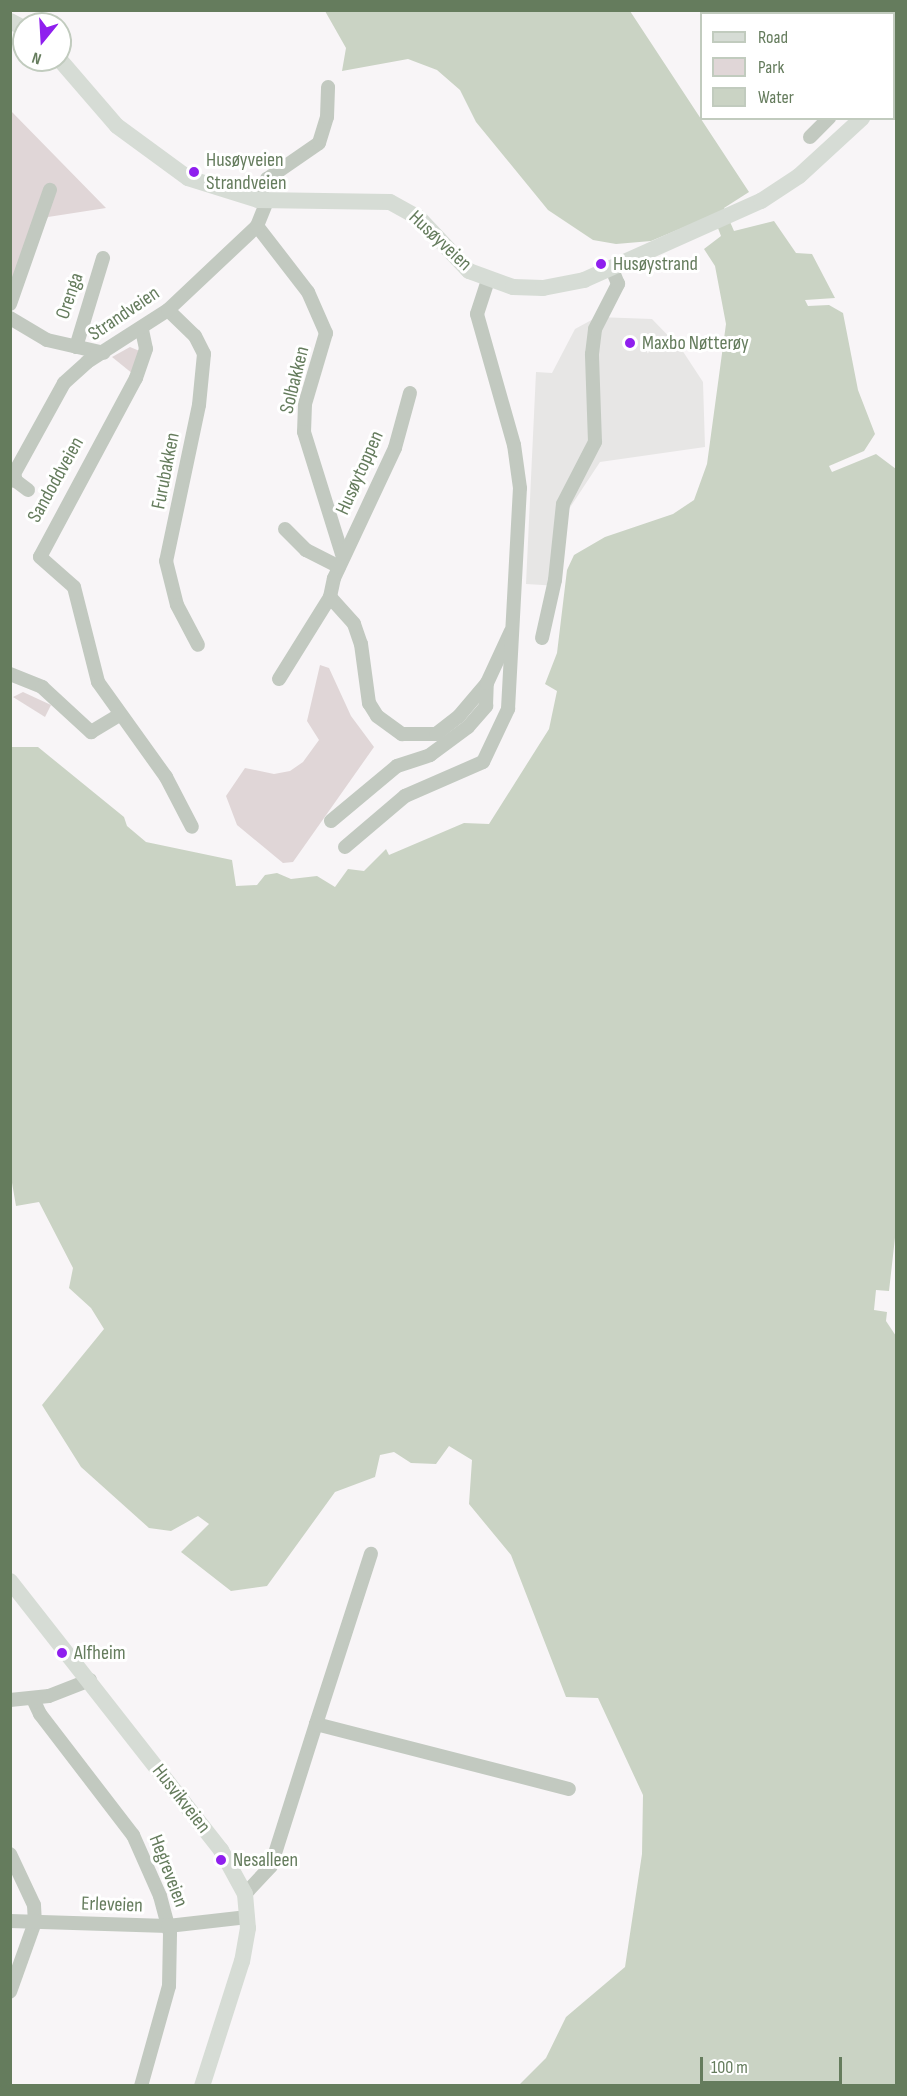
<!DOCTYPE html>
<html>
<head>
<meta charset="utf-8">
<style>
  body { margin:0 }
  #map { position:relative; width:907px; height:2096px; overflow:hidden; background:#f8f5f7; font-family:"Sofia Sans Condensed",sans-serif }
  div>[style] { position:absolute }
  .built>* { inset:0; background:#e7e6e5 }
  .green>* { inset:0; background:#e0d6d7 }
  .water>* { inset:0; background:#cad3c4 }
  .minor>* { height:14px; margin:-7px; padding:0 7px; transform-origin:7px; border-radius:7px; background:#c2c9c0 }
  .major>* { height:16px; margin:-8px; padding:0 8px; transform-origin:8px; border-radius:8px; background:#d6dcd5 }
  .dots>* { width:16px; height:16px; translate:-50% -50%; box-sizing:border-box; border:3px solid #fff; border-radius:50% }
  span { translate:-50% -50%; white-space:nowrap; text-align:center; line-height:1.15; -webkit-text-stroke:6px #fff; paint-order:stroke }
  .poi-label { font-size:20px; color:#657c5d }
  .left { translate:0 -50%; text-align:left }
  .street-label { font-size:20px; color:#657c5d }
  .frame { position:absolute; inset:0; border:12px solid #657c5d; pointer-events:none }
  .legend { position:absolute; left:700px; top:12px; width:195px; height:108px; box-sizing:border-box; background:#fff; border:2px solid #c1cbbe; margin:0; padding:8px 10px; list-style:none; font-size:18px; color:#657c5d }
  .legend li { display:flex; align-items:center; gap:12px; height:30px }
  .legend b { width:30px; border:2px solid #c1cbbe }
  .north { position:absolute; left:12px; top:12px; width:60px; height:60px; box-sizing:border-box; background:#fff; border:2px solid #c1cbbe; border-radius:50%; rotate:198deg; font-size:16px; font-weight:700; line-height:24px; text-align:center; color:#657c5d }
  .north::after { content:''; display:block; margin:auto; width:21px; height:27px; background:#8f1fee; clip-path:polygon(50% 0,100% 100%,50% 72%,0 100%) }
  .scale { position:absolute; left:700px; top:2057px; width:142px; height:27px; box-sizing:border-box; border:3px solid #657c5d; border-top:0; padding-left:8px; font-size:18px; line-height:21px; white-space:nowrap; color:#657c5d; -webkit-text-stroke:4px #fff; paint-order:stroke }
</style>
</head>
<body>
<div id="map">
  <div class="built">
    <div style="clip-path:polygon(597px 317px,652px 319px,682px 350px,703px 382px,705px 447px,600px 462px,569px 509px,559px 586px,526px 584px,536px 372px,552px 373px,575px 329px)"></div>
  </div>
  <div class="green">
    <div style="clip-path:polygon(11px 111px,106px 208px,48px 217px,11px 288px)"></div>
    <div style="clip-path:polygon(130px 347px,142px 352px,133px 374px,112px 357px)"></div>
    <div style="clip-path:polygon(320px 665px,329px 668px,351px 716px,374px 747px,293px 862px,283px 863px,237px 825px,226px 796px,245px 768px,274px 774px,290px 771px,303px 762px,319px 740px,307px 721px)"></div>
    <div style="clip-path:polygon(23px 692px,51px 705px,45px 717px,13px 697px)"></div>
  </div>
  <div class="water">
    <div style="clip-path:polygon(325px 11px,630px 11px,749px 192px,724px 208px,734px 231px,774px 221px,796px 253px,812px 254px,835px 298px,805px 300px,808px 306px,829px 305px,843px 313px,858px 390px,875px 434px,864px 451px,829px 466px,832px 472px,876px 454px,896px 469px,896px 1229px,889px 1291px,876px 1290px,874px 1310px,887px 1312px,886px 1321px,896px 1336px,896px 2085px,519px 2085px,546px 2058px,566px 2017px,625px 1967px,642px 1854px,643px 1795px,598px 1698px,566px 1697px,511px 1555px,469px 1504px,472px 1460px,449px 1446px,436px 1464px,411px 1463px,394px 1452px,380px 1455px,375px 1477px,335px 1492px,267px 1586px,231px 1591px,181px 1552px,209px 1524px,198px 1516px,171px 1531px,149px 1528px,81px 1467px,42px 1405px,104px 1329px,91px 1308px,69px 1288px,73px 1268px,39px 1202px,16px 1206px,11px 1177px,10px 747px,38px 747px,124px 817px,127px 826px,146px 842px,232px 860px,236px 886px,257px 885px,265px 875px,277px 873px,291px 879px,317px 876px,335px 887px,348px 869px,364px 871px,386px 849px,389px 855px,464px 823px,489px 824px,549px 729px,557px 691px,545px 684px,557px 653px,567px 570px,574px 555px,605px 537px,673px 514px,694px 500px,707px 464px,726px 324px,715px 266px,704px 249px,721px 236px,713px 215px,651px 241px,616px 244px,593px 240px,548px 210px,476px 122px,460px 90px,437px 70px,408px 59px,342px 71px,346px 48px)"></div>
  </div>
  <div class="minor">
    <div style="left:894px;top:56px;width:4px;rotate:-56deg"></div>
    <div style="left:810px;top:137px;width:27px;rotate:-45deg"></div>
    <div style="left:258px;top:200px;width:23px;rotate:-67deg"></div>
    <div style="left:267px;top:179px;width:63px;rotate:-34.7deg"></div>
    <div style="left:319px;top:143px;width:27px;rotate:-73deg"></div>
    <div style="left:327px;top:117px;width:30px;rotate:-88deg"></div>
    <div style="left:257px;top:226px;width:83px;rotate:52.3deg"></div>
    <div style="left:308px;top:292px;width:45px;rotate:66.3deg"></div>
    <div style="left:326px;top:333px;width:74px;rotate:106.5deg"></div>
    <div style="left:305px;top:404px;width:28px;rotate:92deg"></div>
    <div style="left:304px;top:432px;width:131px;rotate:72.7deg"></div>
    <div style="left:10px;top:304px;width:121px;rotate:-70.7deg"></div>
    <div style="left:168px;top:310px;width:37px;rotate:44deg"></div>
    <div style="left:195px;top:336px;width:20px;rotate:63deg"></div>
    <div style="left:204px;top:354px;width:51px;rotate:95.6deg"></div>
    <div style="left:199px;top:405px;width:159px;rotate:101.9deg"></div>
    <div style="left:166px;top:561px;width:45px;rotate:76deg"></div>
    <div style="left:177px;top:605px;width:45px;rotate:62.3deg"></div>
    <div style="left:10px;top:318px;width:43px;rotate:30.7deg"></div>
    <div style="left:47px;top:340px;width:58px;rotate:12.8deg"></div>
    <div style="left:142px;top:330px;width:19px;rotate:78deg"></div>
    <div style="left:146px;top:349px;width:31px;rotate:109deg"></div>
    <div style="left:136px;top:378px;width:203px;rotate:118.2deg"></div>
    <div style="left:40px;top:557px;width:45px;rotate:41.4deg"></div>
    <div style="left:74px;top:587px;width:98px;rotate:75.8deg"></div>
    <div style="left:98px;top:682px;width:117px;rotate:54.4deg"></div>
    <div style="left:166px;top:777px;width:56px;rotate:62.5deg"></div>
    <div style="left:76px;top:347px;width:93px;rotate:-73.1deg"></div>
    <div style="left:410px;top:393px;width:57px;rotate:105.3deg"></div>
    <div style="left:395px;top:448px;width:144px;rotate:115.1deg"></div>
    <div style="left:334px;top:578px;width:19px;rotate:102deg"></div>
    <div style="left:330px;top:597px;width:36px;rotate:48deg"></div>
    <div style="left:354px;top:624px;width:21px;rotate:71deg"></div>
    <div style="left:361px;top:644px;width:60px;rotate:82.3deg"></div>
    <div style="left:369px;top:703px;width:15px;rotate:58deg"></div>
    <div style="left:377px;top:716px;width:31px;rotate:36deg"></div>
    <div style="left:402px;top:734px;width:34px"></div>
    <div style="left:436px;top:734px;width:29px;rotate:-38deg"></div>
    <div style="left:459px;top:716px;width:43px;rotate:-49.7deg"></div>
    <div style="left:13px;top:470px;width:11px;rotate:75deg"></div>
    <div style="left:16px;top:481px;width:15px;rotate:37deg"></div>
    <div style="left:10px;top:481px;width:112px;rotate:-61.1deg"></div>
    <div style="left:64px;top:383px;width:31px;rotate:-42deg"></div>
    <div style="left:87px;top:362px;width:96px;rotate:-32.7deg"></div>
    <div style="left:168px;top:310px;width:122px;rotate:-43.3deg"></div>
    <div style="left:257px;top:226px;width:27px;rotate:-68deg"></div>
    <div style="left:285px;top:529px;width:30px;rotate:45deg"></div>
    <div style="left:306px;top:550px;width:37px;rotate:27deg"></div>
    <div style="left:542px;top:638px;width:59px;rotate:-77.4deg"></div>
    <div style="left:555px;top:580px;width:76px;rotate:-84deg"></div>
    <div style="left:563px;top:504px;width:70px;rotate:-62.7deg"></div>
    <div style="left:595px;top:442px;width:88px;rotate:-92deg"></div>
    <div style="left:592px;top:354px;width:25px;rotate:-83deg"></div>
    <div style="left:595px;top:329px;width:51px;rotate:-62.9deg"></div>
    <div style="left:618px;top:284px;width:16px;rotate:-112deg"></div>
    <div style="left:10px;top:674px;width:35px;rotate:22deg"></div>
    <div style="left:42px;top:687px;width:67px;rotate:42.6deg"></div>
    <div style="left:91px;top:732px;width:33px;rotate:-31deg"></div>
    <div style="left:279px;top:679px;width:97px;rotate:-58.1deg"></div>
    <div style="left:331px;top:821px;width:86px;rotate:-39.8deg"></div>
    <div style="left:397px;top:766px;width:35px;rotate:-18deg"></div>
    <div style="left:430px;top:755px;width:47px;rotate:-36.4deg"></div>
    <div style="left:468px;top:727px;width:28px;rotate:-49deg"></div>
    <div style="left:486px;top:706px;width:23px;rotate:-88deg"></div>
    <div style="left:487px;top:683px;width:57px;rotate:-65.2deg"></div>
    <div style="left:345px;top:847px;width:79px;rotate:-40.4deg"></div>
    <div style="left:405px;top:796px;width:85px;rotate:-23.6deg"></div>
    <div style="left:483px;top:762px;width:59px;rotate:-64.7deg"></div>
    <div style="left:508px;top:709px;width:221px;rotate:-86.9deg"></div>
    <div style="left:520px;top:488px;width:43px;rotate:-97.9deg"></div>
    <div style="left:514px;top:445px;width:136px;rotate:-105.8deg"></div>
    <div style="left:477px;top:314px;width:35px;rotate:-72deg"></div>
    <div style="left:33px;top:1699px;width:17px;rotate:65deg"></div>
    <div style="left:40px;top:1714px;width:153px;rotate:52.5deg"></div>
    <div style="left:133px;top:1835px;width:67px;rotate:66.1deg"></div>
    <div style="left:160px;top:1896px;width:39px;rotate:75deg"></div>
    <div style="left:170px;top:1934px;width:52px;rotate:91.1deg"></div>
    <div style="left:169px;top:1986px;width:104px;rotate:105.6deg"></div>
    <div style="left:10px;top:1700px;width:39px;rotate:-6deg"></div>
    <div style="left:49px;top:1696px;width:44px;rotate:-21.3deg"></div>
    <div style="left:316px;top:1724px;width:179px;rotate:-72.1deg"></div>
    <div style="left:10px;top:1854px;width:56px;rotate:64.8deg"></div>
    <div style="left:34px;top:1905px;width:17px;rotate:87deg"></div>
    <div style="left:35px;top:1922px;width:74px;rotate:109.7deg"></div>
    <div style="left:245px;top:1894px;width:38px;rotate:-47deg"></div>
    <div style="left:271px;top:1866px;width:149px;rotate:-72.4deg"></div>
    <div style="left:316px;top:1724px;width:261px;rotate:14.4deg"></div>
    <div style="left:10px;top:1921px;width:158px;rotate:1.8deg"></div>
    <div style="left:168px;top:1926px;width:80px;rotate:-6.5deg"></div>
  </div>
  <div class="major">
    <div style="left:10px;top:21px;width:16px;rotate:27deg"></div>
    <div style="left:60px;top:60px;width:87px;rotate:49.2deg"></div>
    <div style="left:117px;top:126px;width:88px;rotate:36.2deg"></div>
    <div style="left:188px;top:178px;width:73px;rotate:17.4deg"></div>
    <div style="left:258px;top:200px;width:132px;rotate:0.9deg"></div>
    <div style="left:390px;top:202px;width:33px;rotate:29deg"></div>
    <div style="left:419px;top:218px;width:73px;rotate:46.7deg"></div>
    <div style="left:469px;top:271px;width:47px;rotate:20deg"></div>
    <div style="left:513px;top:287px;width:30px;rotate:2deg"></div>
    <div style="left:543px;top:288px;width:42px;rotate:-11deg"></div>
    <div style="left:584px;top:280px;width:194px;rotate:-24.1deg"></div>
    <div style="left:761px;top:201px;width:45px;rotate:-33.3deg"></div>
    <div style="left:799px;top:176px;width:86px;rotate:-42.6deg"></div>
    <div style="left:894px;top:88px;width:4px;rotate:-56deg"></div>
    <div style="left:10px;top:1581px;width:342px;rotate:51.9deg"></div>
    <div style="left:221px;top:1850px;width:50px;rotate:61.4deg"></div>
    <div style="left:245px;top:1894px;width:34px;rotate:85deg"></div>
    <div style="left:248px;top:1928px;width:34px;rotate:100deg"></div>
    <div style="left:242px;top:1961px;width:131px;rotate:107.7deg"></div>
  </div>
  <div class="dots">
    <div style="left:194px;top:172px;background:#8f1fee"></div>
    <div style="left:601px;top:264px;background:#8f1fee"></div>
    <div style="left:630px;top:343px;background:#8f1fee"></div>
    <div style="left:62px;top:1653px;background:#8f1fee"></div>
    <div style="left:221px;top:1860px;background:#8f1fee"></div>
  </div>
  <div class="poi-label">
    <span class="left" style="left:206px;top:172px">Husøyveien<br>Strandveien</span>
    <span class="left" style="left:613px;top:264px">Husøystrand</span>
    <span class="left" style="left:642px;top:343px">Maxbo Nøtterøy</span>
    <span class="left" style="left:74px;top:1653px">Alfheim</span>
    <span class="left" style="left:233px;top:1860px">Nesalleen</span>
  </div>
  <div class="street-label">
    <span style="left:440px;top:241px;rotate:43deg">Husøyveien</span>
    <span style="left:70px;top:296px;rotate:-71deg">Orenga</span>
    <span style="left:124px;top:314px;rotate:-34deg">Strandveien</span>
    <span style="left:295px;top:380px;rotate:-76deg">Solbakken</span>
    <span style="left:166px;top:471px;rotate:-79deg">Furubakken</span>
    <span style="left:360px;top:473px;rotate:-66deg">Husøytoppen</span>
    <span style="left:56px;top:480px;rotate:-61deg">Sandoddveien</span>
    <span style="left:181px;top:1799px;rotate:52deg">Husvikveien</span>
    <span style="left:168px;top:1871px;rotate:69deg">Hegreveien</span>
    <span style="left:112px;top:1905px;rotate:2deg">Erleveien</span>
  </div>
  <div class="frame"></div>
  <ul class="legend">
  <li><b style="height:8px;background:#d6dcd5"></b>Road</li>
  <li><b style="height:16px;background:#e0d6d7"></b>Park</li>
  <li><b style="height:16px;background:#cad3c4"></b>Water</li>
  </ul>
  <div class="north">N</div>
  <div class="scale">100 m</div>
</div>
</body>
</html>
